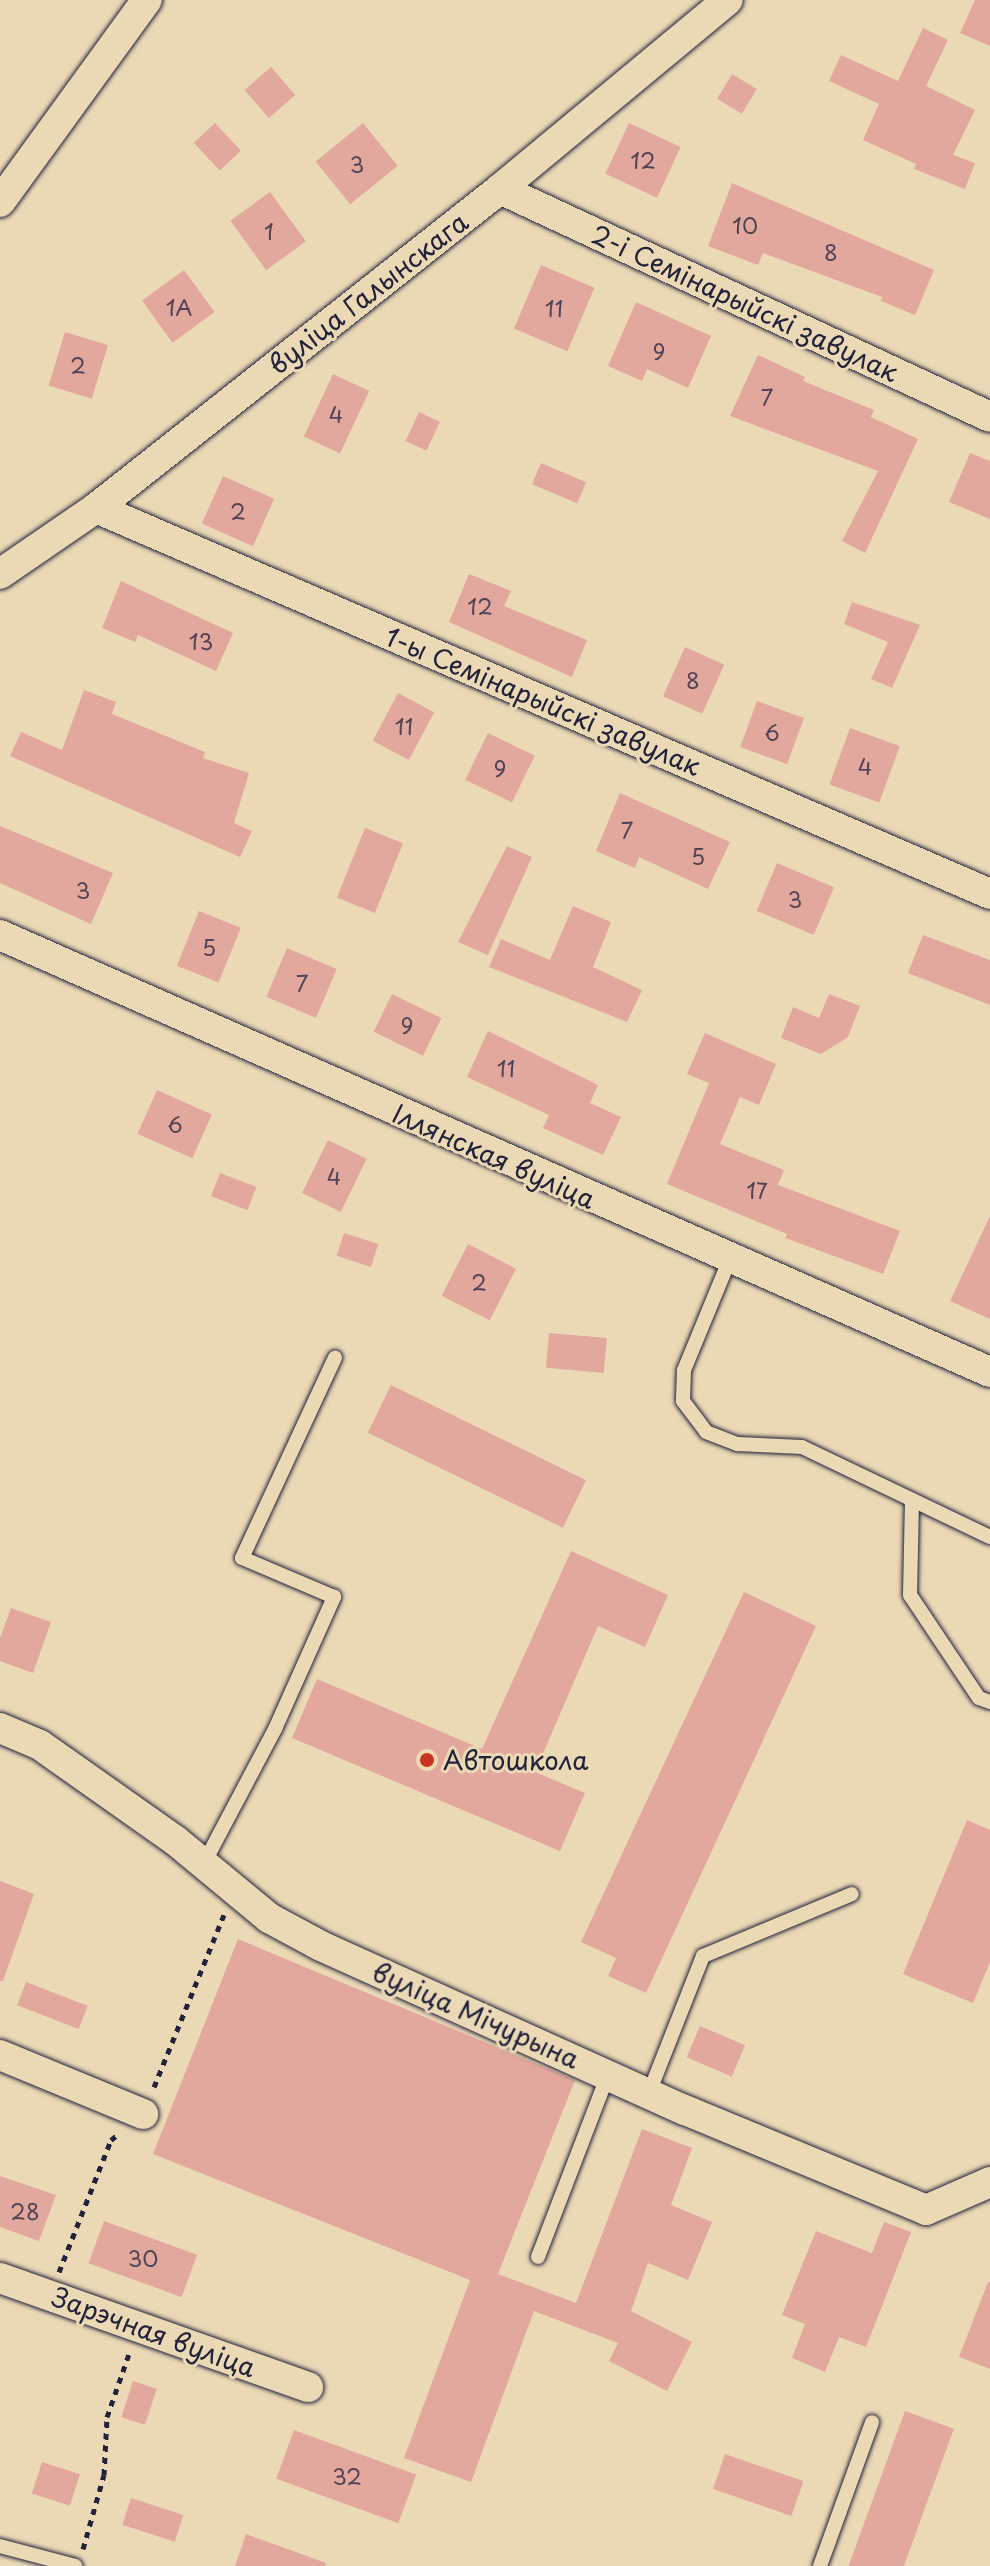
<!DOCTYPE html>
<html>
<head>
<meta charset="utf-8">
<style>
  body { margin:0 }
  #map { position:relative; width:990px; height:2566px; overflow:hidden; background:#ebd9b6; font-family:"Playpen Sans",sans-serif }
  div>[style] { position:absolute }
  .building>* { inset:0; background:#e2a89d; transform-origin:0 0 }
  .path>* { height:5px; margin-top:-2.5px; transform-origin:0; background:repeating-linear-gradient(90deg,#22223b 0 6px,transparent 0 12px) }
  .roads { filter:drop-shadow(0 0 2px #22223b) drop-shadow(0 0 2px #22223b) }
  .lane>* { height:14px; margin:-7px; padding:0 7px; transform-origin:7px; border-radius:7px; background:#ebd9b6 }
  .street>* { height:30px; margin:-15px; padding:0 15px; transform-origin:15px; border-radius:15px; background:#ebd9b6 }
  .dots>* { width:22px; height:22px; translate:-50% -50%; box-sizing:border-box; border:4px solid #ebd9b6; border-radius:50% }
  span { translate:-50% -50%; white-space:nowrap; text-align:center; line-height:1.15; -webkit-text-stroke:6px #ebd9b6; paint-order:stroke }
  .number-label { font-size:22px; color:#524454 }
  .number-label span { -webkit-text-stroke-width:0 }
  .street-label { font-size:26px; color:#22223b }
  .poi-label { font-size:26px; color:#22223b }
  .left { translate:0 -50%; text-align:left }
</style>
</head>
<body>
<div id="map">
  <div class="building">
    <div style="clip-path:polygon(975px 0,990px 0,990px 46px,960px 33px)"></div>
    <div style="clip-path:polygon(923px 28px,948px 40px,926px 86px,975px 110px,953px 155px,975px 163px,965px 189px,914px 169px,916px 164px,863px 140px,879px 104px,829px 81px,841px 55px,898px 81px)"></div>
    <div style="left:271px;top:67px;width:37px;height:35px;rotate:49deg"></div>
    <div style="left:732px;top:74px;width:29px;height:29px;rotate:31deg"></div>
    <div style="left:215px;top:123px;width:38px;height:29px;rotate:47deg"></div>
    <div style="left:363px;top:123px;width:55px;height:61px;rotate:51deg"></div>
    <div style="left:629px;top:123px;width:57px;height:56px;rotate:25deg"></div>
    <div style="clip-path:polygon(732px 183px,934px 270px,915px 315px,881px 301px,882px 297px,763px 253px,758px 265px,708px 246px)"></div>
    <div style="left:270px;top:192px;width:61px;height:49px;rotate:54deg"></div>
    <div style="left:541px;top:265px;width:58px;height:69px;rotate:23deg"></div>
    <div style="left:184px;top:270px;width:52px;height:52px;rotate:54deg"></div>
    <div style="clip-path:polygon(636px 302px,711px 336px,688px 388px,647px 369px,642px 381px,608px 366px)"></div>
    <div style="left:65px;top:332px;width:45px;height:56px;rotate:17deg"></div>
    <div style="clip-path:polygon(758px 355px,805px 377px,803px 381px,874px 410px,871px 417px,918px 439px,865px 553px,842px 541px,878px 471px,730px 416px)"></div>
    <div style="left:333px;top:374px;width:40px;height:69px;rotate:25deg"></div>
    <div style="left:419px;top:412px;width:23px;height:32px;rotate:25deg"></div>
    <div style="clip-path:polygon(970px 453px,990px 461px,990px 519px,949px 502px)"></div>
    <div style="left:541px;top:463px;width:49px;height:23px;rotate:23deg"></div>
    <div style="left:223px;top:476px;width:56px;height:52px;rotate:24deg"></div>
    <div style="clip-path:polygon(469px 574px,511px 591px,504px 606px,587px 640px,572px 677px,449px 622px)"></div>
    <div style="clip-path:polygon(121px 581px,233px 633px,216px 671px,138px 635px,135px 642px,102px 628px)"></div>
    <div style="clip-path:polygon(852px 602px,920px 625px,892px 688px,871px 679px,888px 642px,844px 624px)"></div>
    <div style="left:685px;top:647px;width:43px;height:54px;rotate:24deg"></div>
    <div style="clip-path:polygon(84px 690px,116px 702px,112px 714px,205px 752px,203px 758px,249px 773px,234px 823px,252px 831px,240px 857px,10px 756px,21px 732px,62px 750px)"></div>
    <div style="left:398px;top:693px;width:41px;height:54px;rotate:28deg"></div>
    <div style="left:757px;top:701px;width:50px;height:49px;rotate:20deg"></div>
    <div style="left:850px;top:728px;width:53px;height:60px;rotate:20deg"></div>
    <div style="left:488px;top:733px;width:52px;height:52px;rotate:26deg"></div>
    <div style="clip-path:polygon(620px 793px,730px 842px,708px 889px,639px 857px,635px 868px,596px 851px)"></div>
    <div style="clip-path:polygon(0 826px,113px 873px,91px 924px,0 883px)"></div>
    <div style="left:365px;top:828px;width:41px;height:75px;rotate:22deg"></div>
    <div style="clip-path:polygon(507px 846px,532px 857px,488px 955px,458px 942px)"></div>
    <div style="left:777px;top:863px;width:62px;height:52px;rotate:23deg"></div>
    <div style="clip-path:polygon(573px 906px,611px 922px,593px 967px,642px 990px,627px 1022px,489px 967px,501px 939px,550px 960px)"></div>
    <div style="left:199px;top:911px;width:45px;height:59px;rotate:22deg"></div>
    <div style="clip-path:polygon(923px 935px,990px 960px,990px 1005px,908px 973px)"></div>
    <div style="left:287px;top:948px;width:54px;height:53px;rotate:23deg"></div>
    <div style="left:392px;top:994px;width:55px;height:42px;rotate:26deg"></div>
    <div style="clip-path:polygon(829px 994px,860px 1006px,848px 1037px,821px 1054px,781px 1038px,793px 1007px,819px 1018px)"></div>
    <div style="clip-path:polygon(488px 1031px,598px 1085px,590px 1103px,621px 1117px,603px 1155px,543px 1128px,549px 1115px,467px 1077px)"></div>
    <div style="clip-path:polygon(705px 1033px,776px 1064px,759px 1105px,740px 1097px,720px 1144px,784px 1170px,778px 1185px,900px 1231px,883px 1274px,785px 1238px,787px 1234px,667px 1184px,709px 1083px,687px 1074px)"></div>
    <div style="left:157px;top:1090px;width:60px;height:48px;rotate:24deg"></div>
    <div style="left:328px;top:1140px;width:43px;height:59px;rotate:26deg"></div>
    <div style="left:220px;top:1173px;width:39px;height:25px;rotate:21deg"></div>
    <div style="clip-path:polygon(990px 1216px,990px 1319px,950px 1301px)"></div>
    <div style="left:344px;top:1233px;width:36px;height:24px;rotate:18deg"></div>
    <div style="left:468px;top:1244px;width:54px;height:58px;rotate:27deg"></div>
    <div style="left:549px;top:1333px;width:58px;height:35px;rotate:5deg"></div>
    <div style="left:391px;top:1385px;width:217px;height:53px;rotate:26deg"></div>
    <div style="clip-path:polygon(571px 1551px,668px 1595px,645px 1647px,598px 1626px,535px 1772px,585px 1793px,560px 1851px,292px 1738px,317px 1679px,482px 1749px)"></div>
    <div style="clip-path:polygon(744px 1592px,816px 1626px,646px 1993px,608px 1976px,616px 1958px,581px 1942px)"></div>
    <div style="clip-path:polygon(11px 1608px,51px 1622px,33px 1673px,0 1661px,0 1638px)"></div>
    <div style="clip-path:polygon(967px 1820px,990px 1830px,990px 1962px,973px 2003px,903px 1974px)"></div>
    <div style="clip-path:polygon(0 1881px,34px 1894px,3px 1981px,0 1981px)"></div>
    <div style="clip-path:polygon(238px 1939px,575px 2080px,498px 2274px,576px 2303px,642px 2129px,692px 2148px,671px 2205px,712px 2222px,688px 2280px,648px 2263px,631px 2311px,692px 2342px,667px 2391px,609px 2361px,618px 2343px,534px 2311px,471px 2482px,404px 2458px,470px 2280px,153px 2154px)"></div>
    <div style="left:26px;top:1982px;width:66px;height:25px;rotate:21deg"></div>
    <div style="left:700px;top:2026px;width:49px;height:34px;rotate:23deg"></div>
    <div style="clip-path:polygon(0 2176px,56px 2195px,39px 2241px,0 2227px)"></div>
    <div style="left:104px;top:2221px;width:99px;height:45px;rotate:20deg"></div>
    <div style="clip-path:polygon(884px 2222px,911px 2232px,866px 2347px,839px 2337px,825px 2372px,792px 2358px,805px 2324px,782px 2315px,816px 2231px,872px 2253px)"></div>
    <div style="clip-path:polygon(988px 2282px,990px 2282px,990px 2369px,959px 2357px)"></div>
    <div style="left:133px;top:2381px;width:25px;height:38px;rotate:18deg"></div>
    <div style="left:905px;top:2411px;width:52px;height:165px;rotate:20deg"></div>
    <div style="left:294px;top:2430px;width:130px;height:52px;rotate:20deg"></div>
    <div style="left:725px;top:2454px;width:83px;height:37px;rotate:19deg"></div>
    <div style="left:42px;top:2462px;width:40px;height:33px;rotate:18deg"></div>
    <div style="left:131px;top:2498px;width:55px;height:28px;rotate:18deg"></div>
    <div style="clip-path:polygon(246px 2534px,326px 2563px,325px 2566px,235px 2566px)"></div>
  </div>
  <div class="path">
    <div style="left:154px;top:2087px;width:186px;rotate:-67.9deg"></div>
    <div style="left:59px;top:2272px;width:142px;rotate:-68.5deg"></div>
    <div style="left:111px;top:2140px;width:8px;rotate:-40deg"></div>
    <div style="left:83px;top:2549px;width:77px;rotate:-74.2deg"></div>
    <div style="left:104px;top:2475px;width:58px;rotate:-87deg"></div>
    <div style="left:107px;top:2417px;width:67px;rotate:-70.8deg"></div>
  </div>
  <div class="roads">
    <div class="lane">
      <div style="left:729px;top:1261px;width:118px;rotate:112.4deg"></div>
      <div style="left:684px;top:1370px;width:31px;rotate:92deg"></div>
      <div style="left:683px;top:1401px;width:39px;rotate:53deg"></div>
      <div style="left:706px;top:1432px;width:34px;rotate:21deg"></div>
      <div style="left:738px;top:1444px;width:64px;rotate:2.7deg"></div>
      <div style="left:802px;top:1447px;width:208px;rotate:25.6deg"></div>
      <div style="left:912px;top:1500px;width:95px;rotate:91.2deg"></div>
      <div style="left:910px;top:1595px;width:124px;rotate:56.2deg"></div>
      <div style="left:979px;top:1698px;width:12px;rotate:20deg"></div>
      <div style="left:203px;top:1865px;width:154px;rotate:-62.1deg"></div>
      <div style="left:275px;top:1729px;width:145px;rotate:-65.9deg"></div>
      <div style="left:334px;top:1597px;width:100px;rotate:-157deg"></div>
      <div style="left:242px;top:1558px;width:221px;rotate:-65.1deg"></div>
      <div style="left:649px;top:2093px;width:147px;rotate:-68.5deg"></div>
      <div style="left:703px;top:1956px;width:161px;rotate:-22.6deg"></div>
      <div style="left:538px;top:2257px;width:195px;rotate:-69deg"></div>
      <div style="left:0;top:2546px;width:78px;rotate:14.9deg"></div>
      <div style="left:820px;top:2566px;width:153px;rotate:-70.1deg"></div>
    </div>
    <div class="street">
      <div style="left:500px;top:189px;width:540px;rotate:24.95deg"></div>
      <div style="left:0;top:202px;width:250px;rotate:-54deg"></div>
      <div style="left:96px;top:508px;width:974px;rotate:23.35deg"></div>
      <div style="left:0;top:574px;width:116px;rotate:-34.5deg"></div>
      <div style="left:96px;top:508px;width:515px;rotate:-38.29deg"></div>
      <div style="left:500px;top:189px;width:296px;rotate:-39.7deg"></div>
      <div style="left:0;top:935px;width:1082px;rotate:23.82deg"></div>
      <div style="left:0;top:1728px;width:43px;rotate:23deg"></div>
      <div style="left:40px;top:1745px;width:166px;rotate:35.2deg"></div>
      <div style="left:176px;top:1841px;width:121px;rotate:39.6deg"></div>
      <div style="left:269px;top:1918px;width:59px;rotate:28.3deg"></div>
      <div style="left:321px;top:1946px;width:399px;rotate:24.3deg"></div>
      <div style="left:685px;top:2110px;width:261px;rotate:22.5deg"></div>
      <div style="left:926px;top:2210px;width:70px;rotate:-23.6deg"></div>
      <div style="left:0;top:2055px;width:155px;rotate:22.4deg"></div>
      <div style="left:0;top:2278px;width:327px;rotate:19.5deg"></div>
    </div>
  </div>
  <div class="dots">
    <div style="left:427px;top:1760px;background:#c8321e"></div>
  </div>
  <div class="number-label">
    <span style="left:643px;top:160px">12</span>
    <span style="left:357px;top:164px">3</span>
    <span style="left:745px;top:225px">10</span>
    <span style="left:269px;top:231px">1</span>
    <span style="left:831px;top:252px">8</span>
    <span style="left:179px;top:307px">1А</span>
    <span style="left:554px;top:308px">11</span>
    <span style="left:659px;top:351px">9</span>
    <span style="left:78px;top:365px">2</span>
    <span style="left:767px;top:397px">7</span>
    <span style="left:336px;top:414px">4</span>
    <span style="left:238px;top:511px">2</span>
    <span style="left:480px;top:606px">12</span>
    <span style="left:201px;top:641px">13</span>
    <span style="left:693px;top:680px">8</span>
    <span style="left:404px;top:726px">11</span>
    <span style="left:772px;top:732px">6</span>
    <span style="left:865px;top:766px">4</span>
    <span style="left:500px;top:768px">9</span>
    <span style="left:627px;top:830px">7</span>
    <span style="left:698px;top:856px">5</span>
    <span style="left:83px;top:890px">3</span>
    <span style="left:795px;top:899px">3</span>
    <span style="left:209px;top:947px">5</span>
    <span style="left:302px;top:983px">7</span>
    <span style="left:407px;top:1025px">9</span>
    <span style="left:506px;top:1068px">11</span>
    <span style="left:175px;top:1124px">6</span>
    <span style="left:334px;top:1176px">4</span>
    <span style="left:757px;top:1190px">17</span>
    <span style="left:479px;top:1282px">2</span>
    <span style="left:25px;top:2211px">28</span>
    <span style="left:143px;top:2258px">30</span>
    <span style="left:347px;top:2476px">32</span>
  </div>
  <div class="street-label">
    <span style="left:368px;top:293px;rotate:-38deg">вуліца Галынскага</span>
    <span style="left:745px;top:303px;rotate:25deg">2-і Семінарыйскі завулак</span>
    <span style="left:543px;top:701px;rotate:23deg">1-ы Семінарыйскі завулак</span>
    <span style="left:494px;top:1156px;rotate:24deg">Іллянская вуліца</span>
    <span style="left:476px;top:2015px;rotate:24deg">вуліца Мічурына</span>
    <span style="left:154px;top:2332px;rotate:20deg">Зарэчная вуліца</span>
  </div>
  <div class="poi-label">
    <span class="left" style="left:443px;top:1760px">Автошкола</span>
  </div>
</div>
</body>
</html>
